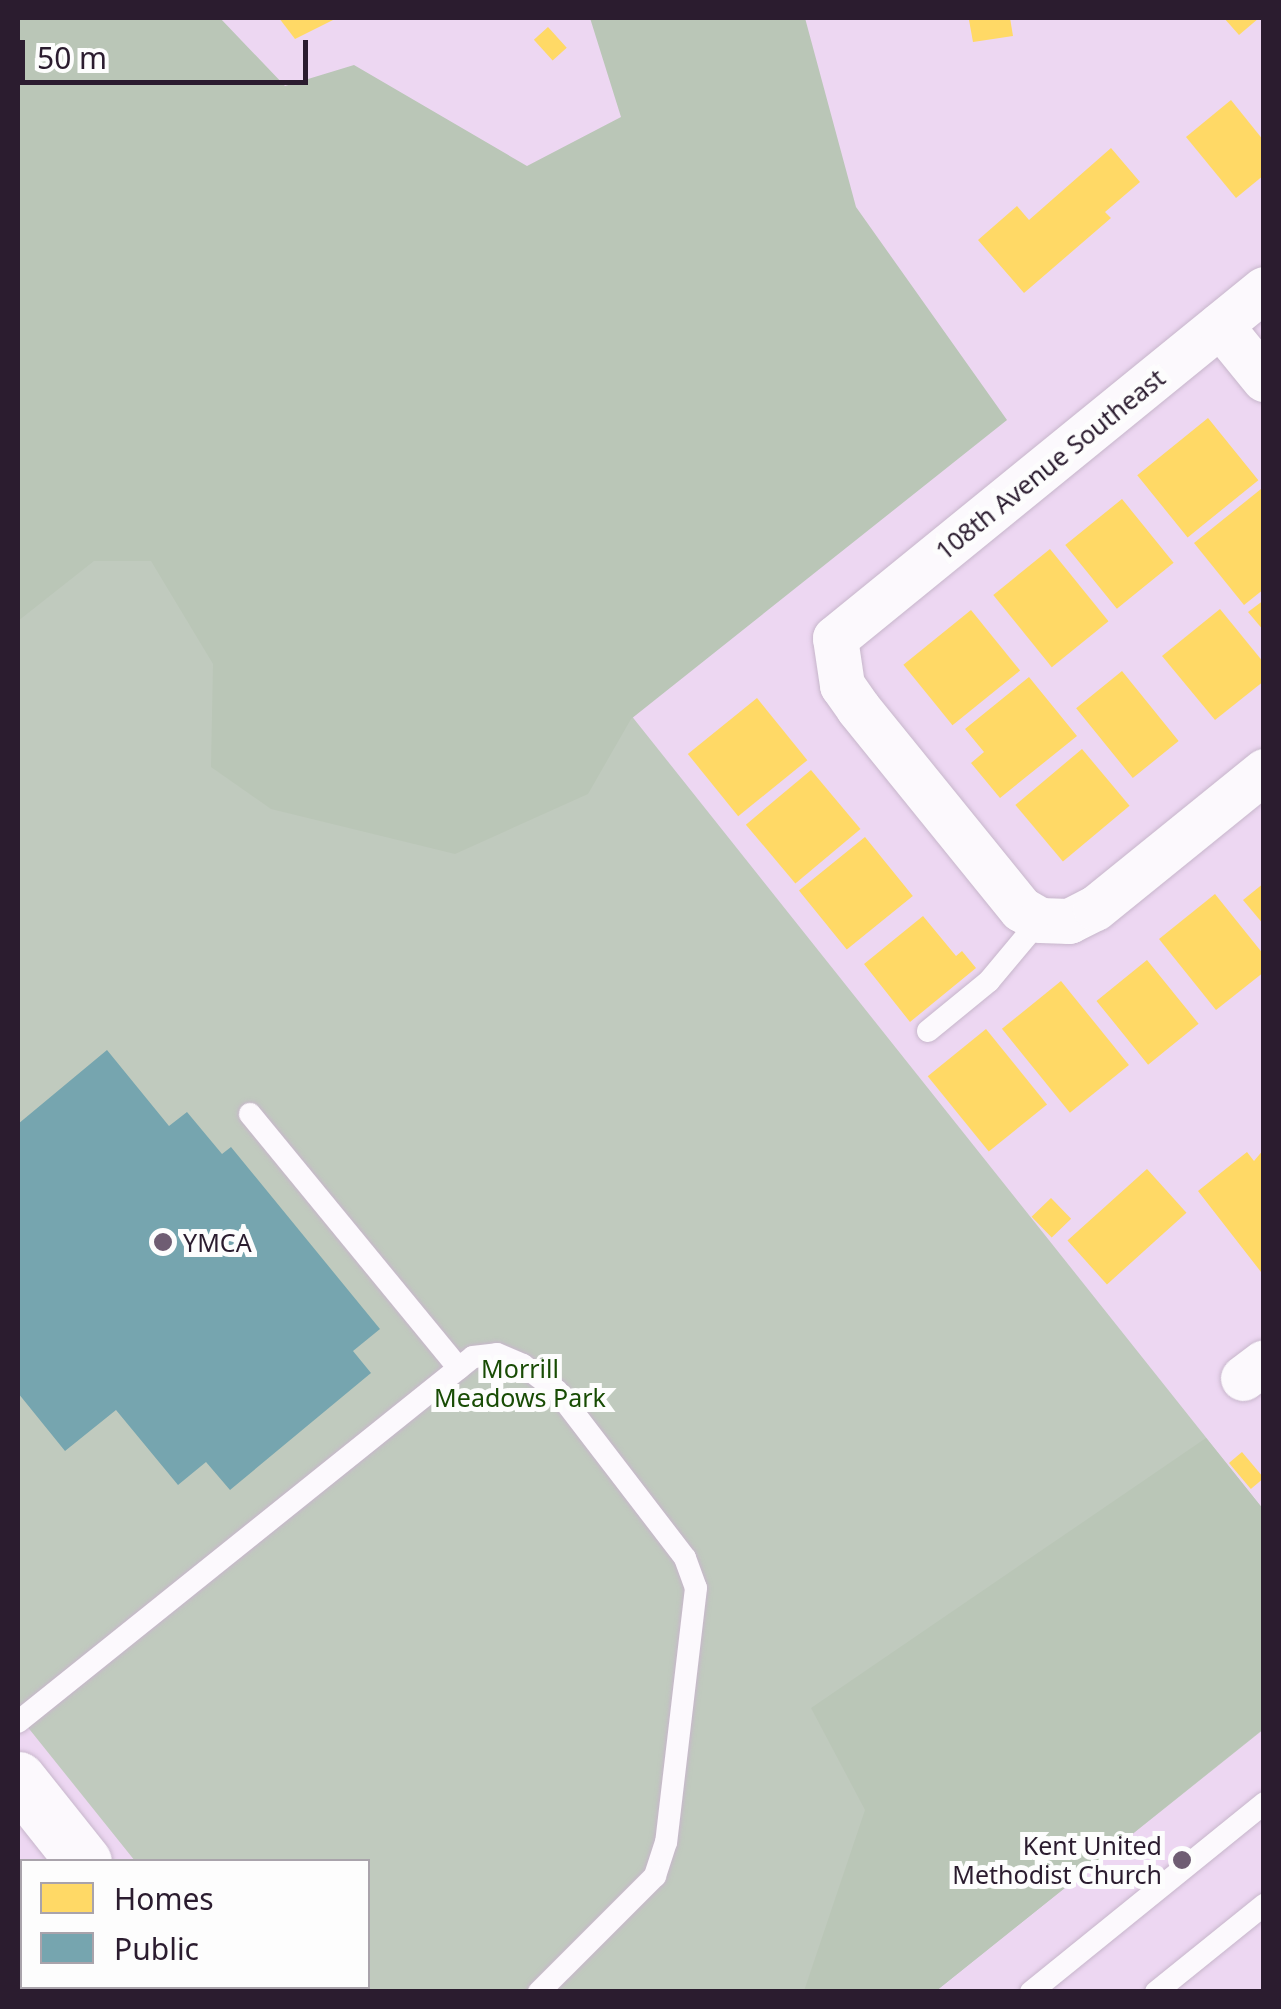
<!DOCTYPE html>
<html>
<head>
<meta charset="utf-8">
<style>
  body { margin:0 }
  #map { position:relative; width:1281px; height:2009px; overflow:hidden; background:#edd7f2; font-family:"Noto Sans",sans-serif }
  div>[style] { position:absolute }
  .green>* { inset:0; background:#c0cabe }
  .forest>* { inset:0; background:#bac6b7 }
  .homes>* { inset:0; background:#ffd966; transform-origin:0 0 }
  .public>* { inset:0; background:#76a5af }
  .roads { filter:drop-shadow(0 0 2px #c7b6cb) drop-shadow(0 0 2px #c7b6cb) }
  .lane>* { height:22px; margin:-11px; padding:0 11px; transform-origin:11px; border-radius:11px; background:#fcf9fd }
  .street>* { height:45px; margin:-22.5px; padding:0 22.5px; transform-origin:22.5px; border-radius:22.5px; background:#fcf9fd }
  .secondary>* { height:55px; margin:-27.5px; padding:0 27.5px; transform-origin:27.5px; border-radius:27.5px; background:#fcf9fd }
  .dots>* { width:28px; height:28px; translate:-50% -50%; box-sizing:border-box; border:5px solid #fdfdfd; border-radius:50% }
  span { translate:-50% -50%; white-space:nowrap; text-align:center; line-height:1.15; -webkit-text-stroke:10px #fdfdfd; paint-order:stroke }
  .street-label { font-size:25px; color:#2b1c2f }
  .poi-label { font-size:25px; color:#2b1c2f }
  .left { translate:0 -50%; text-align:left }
  .right { translate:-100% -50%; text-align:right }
  .park-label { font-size:25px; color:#184c04 }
  .frame { position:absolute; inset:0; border:20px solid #2b1c2f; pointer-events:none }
  .legend { position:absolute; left:20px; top:1859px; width:350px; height:130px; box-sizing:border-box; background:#fdfdfd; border:2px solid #a9a3ab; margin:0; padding:12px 18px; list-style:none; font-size:30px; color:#2b1c2f }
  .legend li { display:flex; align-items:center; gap:20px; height:50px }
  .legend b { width:50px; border:2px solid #a9a3ab }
  .scale { position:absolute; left:20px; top:40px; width:288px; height:45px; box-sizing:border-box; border:5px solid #2b1c2f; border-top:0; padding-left:12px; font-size:30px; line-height:35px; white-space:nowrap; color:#2b1c2f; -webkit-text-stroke:8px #fdfdfd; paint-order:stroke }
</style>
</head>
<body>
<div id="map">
  <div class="green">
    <div style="clip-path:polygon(18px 18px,76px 18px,1263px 1509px,1264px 1729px,936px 1991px,239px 1992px,235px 1987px,368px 1986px,368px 1862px,135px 1861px,18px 1715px)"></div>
  </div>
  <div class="forest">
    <div style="clip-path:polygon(18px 18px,220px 18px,285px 86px,354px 65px,527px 166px,621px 117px,590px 18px,805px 18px,856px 207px,1007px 420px,631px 719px,588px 794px,455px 854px,271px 809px,211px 767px,213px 664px,151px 561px,94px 561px,18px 621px)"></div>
    <div style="clip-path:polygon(1206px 1438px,1263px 1509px,1263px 1729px,936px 1991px,804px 1991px,865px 1810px,811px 1708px)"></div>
  </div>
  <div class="homes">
    <div style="clip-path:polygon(279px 18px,337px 18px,295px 39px)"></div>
    <div style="clip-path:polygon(1010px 18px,1013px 36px,973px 42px,969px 20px)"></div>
    <div style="clip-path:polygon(1224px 18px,1259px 18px,1239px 35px)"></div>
    <div style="left:548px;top:27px;width:28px;height:19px;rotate:48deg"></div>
    <div style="clip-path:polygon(1231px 100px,1264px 141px,1264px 175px,1236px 198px,1186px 137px)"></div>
    <div style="clip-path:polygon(1111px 148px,1140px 182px,1105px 212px,1111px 218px,1024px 293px,978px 240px,1017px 206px,1029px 220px)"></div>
    <div style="left:1208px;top:418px;width:80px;height:91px;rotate:51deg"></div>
    <div style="clip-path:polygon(1261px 489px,1264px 589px,1244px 605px,1194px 543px)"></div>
    <div style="left:1122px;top:499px;width:82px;height:73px;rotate:51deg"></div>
    <div style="left:1050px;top:549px;width:93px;height:73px;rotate:51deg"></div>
    <div style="clip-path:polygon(1264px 600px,1264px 631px,1248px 612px)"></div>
    <div style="clip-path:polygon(1220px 609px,1264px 663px,1264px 681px,1215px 720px,1162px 656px)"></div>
    <div style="left:971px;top:610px;width:78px;height:87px;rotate:51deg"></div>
    <div style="left:1122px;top:671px;width:90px;height:59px;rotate:51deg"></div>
    <div style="clip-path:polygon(1029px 677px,1077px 736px,1000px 798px,971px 763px,984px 752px,965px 729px)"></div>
    <div style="left:757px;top:698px;width:80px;height:89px;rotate:51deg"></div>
    <div style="left:1082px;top:749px;width:74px;height:87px;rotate:50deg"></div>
    <div style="left:811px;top:770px;width:77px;height:85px;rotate:50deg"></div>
    <div style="left:865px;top:837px;width:76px;height:85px;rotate:51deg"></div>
    <div style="clip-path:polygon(1264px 883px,1264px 925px,1243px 900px)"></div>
    <div style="clip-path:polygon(1215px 894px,1264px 955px,1264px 972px,1216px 1010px,1159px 939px)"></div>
    <div style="clip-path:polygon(923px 916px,956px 956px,962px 951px,976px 968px,910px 1022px,864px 964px)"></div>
    <div style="left:1147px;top:960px;width:82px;height:65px;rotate:51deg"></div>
    <div style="left:1061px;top:981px;width:108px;height:76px;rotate:51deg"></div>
    <div style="left:986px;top:1029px;width:97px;height:75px;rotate:51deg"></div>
    <div style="clip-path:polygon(1264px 1149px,1264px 1270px,1261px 1272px,1198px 1191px,1247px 1152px,1254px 1161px)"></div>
    <div style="left:1147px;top:1169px;width:59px;height:107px;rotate:48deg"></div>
    <div style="left:1051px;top:1198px;width:29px;height:27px;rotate:46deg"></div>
    <div style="left:1242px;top:1452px;width:34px;height:17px;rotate:50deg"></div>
  </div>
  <div class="public">
    <div style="clip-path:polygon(107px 1050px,169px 1126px,187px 1112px,222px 1154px,231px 1147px,380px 1329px,353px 1351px,371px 1373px,230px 1490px,206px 1462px,178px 1485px,116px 1410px,65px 1451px,18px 1393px,18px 1124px)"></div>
  </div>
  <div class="roads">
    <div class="lane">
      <div style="left:928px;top:1031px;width:79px;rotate:-39.3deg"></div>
      <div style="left:989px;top:981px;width:80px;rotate:-50.1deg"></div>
      <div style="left:250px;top:1114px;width:329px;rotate:50.6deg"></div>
      <div style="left:18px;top:1722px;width:583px;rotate:-38.74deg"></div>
      <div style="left:473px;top:1357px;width:24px;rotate:-7deg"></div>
      <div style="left:497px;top:1354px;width:28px;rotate:23deg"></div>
      <div style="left:523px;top:1365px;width:43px;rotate:37.4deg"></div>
      <div style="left:557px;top:1391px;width:210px;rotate:52.5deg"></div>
      <div style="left:685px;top:1558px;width:32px;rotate:70deg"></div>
      <div style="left:696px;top:1588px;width:256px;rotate:96.7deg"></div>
      <div style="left:666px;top:1842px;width:36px;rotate:108deg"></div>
      <div style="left:655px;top:1876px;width:164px;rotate:135deg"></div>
      <div style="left:1031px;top:1992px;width:300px;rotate:-39deg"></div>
      <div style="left:1156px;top:1992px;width:139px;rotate:-38.9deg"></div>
    </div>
    <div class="street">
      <div style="left:1264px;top:289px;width:553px;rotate:140.87deg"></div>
      <div style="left:835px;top:638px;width:48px;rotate:81.5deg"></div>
      <div style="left:842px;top:685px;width:28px;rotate:55deg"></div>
      <div style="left:858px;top:708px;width:259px;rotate:51deg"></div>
      <div style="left:1021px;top:909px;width:22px;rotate:30deg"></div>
      <div style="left:1040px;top:920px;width:29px;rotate:2deg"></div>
      <div style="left:1069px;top:921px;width:29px;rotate:-27deg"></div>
      <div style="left:1095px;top:908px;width:218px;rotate:-39deg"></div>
      <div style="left:1220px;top:325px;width:70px;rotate:50.8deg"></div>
      <div style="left:1243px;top:1378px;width:26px;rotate:-37deg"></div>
    </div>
    <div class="secondary">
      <div style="left:18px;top:1779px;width:106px;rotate:51.5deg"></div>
      <div style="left:184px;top:1986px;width:7px;rotate:56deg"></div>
    </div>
  </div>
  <div class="dots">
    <div style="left:163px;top:1242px;background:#6f5d73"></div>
    <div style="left:1182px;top:1860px;background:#6f5d73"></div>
  </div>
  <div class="street-label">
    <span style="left:1050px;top:464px;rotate:-39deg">108th Avenue Southeast</span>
  </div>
  <div class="poi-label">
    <span class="left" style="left:183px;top:1242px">YMCA</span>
    <span class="right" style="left:1162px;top:1860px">Kent United<br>Methodist Church</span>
  </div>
  <div class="park-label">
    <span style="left:520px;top:1383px">Morrill<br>Meadows Park</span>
  </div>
  <div class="frame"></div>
  <ul class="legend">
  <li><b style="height:28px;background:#ffd966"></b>Homes</li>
  <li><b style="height:28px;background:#76a5af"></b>Public</li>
  </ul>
  <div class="scale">50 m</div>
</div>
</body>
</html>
